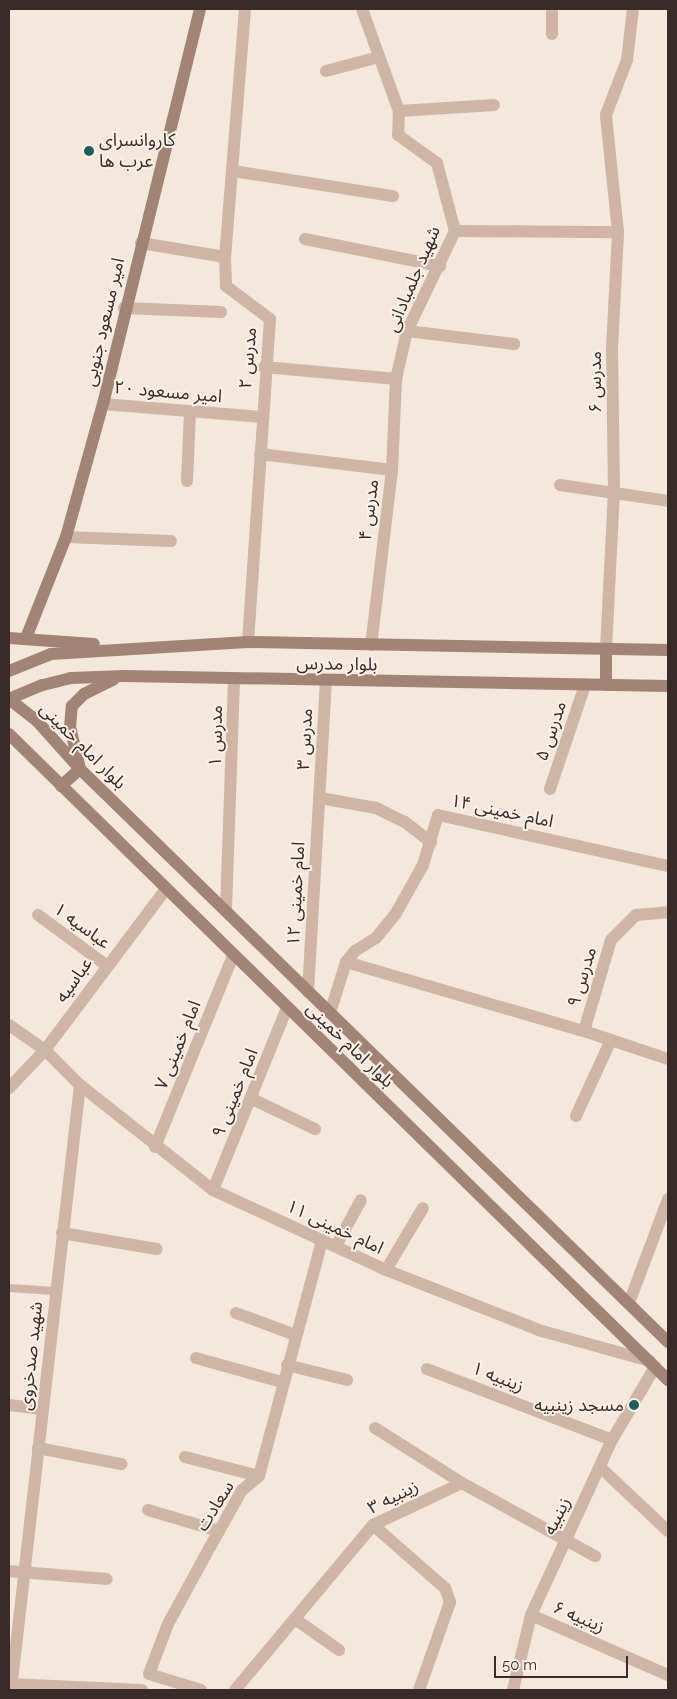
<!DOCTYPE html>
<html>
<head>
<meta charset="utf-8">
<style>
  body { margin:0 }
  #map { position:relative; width:677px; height:1699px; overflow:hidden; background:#f4e7db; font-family:Raleway,"Noto Sans Arabic",sans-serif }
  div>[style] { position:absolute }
  .lane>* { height:8px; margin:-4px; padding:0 4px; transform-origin:4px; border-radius:4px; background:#ceb5a6 }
  .street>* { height:12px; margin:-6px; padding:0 6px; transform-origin:6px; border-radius:6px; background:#ceb5a6 }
  .secondary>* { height:12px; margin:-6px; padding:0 6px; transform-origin:6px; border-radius:6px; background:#a28477 }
  .dots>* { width:14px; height:14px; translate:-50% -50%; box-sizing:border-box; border:2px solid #fbf1e8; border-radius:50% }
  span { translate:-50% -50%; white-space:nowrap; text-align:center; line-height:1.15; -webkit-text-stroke:4px #fbf1e8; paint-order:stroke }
  .poi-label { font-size:18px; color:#392c28 }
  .left { translate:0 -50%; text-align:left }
  .right { translate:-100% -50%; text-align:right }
  .street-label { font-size:18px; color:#392c28 }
  .frame { position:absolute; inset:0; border:10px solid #392c28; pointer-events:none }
  .scale { position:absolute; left:494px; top:1656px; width:134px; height:22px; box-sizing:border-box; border:2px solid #392c28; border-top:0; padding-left:6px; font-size:15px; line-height:18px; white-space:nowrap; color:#392c28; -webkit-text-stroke:4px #fbf1e8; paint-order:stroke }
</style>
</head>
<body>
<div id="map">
  <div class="lane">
    <div style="left:9px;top:1288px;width:46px;rotate:3.7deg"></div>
  </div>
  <div class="street">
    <div style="left:245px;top:9px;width:249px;rotate:94.6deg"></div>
    <div style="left:225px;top:257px;width:29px;rotate:88deg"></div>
    <div style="left:226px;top:286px;width:55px;rotate:36.9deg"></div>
    <div style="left:270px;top:319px;width:324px;rotate:93.9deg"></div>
    <div style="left:362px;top:9px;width:109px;rotate:70.1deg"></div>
    <div style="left:399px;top:111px;width:24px;rotate:92deg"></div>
    <div style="left:398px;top:135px;width:48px;rotate:35.7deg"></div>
    <div style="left:437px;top:163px;width:70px;rotate:75.2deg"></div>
    <div style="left:455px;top:231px;width:111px;rotate:115.6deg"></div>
    <div style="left:407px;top:331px;width:49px;rotate:102.9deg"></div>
    <div style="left:396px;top:379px;width:91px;rotate:92.5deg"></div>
    <div style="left:392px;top:470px;width:176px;rotate:96.8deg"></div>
    <div style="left:552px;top:34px;width:25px;rotate:-90deg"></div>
    <div style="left:326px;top:71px;width:55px;rotate:-14.8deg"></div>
    <div style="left:399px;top:111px;width:95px;rotate:-3.6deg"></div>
    <div style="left:233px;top:171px;width:162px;rotate:8.9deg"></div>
    <div style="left:455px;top:231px;width:163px;rotate:0.4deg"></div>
    <div style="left:305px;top:239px;width:138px;rotate:11.3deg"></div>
    <div style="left:141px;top:243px;width:85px;rotate:9.5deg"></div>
    <div style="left:124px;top:308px;width:97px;rotate:2.4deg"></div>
    <div style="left:407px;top:331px;width:108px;rotate:6.9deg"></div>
    <div style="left:264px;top:367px;width:133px;rotate:5.2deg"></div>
    <div style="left:103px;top:404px;width:159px;rotate:4.7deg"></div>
    <div style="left:260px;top:454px;width:133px;rotate:6.9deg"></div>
    <div style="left:187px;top:481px;width:70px;rotate:-87.5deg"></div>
    <div style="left:560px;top:485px;width:109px;rotate:8.4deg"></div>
    <div style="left:66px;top:537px;width:105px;rotate:2.2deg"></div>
    <div style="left:606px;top:649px;width:157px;rotate:-87.1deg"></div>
    <div style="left:614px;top:492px;width:144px;rotate:-90.8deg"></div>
    <div style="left:612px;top:348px;width:116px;rotate:-87deg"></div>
    <div style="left:618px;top:232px;width:118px;rotate:-95.9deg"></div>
    <div style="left:606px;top:115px;width:59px;rotate:-69.1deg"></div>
    <div style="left:627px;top:60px;width:51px;rotate:-83.3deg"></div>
    <div style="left:550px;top:789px;width:110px;rotate:-71.4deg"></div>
    <div style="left:320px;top:798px;width:57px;rotate:10.1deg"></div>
    <div style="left:376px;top:808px;width:32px;rotate:26deg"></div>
    <div style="left:405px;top:822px;width:33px;rotate:38deg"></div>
    <div style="left:226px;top:910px;width:230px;rotate:-88deg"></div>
    <div style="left:38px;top:915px;width:84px;rotate:36.3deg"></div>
    <div style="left:346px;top:962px;width:248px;rotate:16.2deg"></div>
    <div style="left:584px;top:1031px;width:89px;rotate:18.4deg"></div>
    <div style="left:308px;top:992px;width:311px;rotate:-86.7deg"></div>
    <div style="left:330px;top:1013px;width:53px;rotate:-72.6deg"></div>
    <div style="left:346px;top:962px;width:14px;rotate:-51deg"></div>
    <div style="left:355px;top:951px;width:25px;rotate:-32deg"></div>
    <div style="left:376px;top:938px;width:32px;rotate:-51deg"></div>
    <div style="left:396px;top:913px;width:55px;rotate:-60.6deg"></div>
    <div style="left:423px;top:865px;width:52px;rotate:-73.3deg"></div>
    <div style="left:438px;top:815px;width:236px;rotate:12.5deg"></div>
    <div style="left:9px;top:1025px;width:44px;rotate:34.8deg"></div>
    <div style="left:45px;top:1050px;width:49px;rotate:45deg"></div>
    <div style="left:80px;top:1085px;width:169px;rotate:38.3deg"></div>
    <div style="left:213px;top:1190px;width:191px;rotate:24.8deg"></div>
    <div style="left:386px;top:1270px;width:168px;rotate:21.4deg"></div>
    <div style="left:542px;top:1331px;width:112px;rotate:15.5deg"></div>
    <div style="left:584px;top:1031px;width:95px;rotate:-73.5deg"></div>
    <div style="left:611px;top:940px;width:35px;rotate:-45deg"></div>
    <div style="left:636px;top:915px;width:32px;rotate:-5deg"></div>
    <div style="left:9px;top:1088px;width:52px;rotate:-46.5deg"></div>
    <div style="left:45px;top:1050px;width:200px;rotate:-53.1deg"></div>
    <div style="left:252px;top:1099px;width:70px;rotate:25.5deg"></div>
    <div style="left:576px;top:1116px;width:84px;rotate:-65.3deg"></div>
    <div style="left:155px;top:1147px;width:206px;rotate:-67.8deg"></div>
    <div style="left:213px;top:1190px;width:196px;rotate:-67.9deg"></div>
    <div style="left:62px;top:1233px;width:96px;rotate:9.6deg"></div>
    <div style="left:336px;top:1246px;width:52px;rotate:-61.5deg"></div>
    <div style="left:386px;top:1270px;width:72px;rotate:-59.2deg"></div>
    <div style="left:629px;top:1303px;width:111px;rotate:-69.4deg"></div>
    <div style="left:236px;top:1313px;width:63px;rotate:20.4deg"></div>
    <div style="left:196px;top:1358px;width:89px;rotate:15.6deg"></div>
    <div style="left:287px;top:1365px;width:62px;rotate:14deg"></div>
    <div style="left:427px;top:1369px;width:198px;rotate:21deg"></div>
    <div style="left:9px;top:1405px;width:33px;rotate:7deg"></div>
    <div style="left:375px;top:1428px;width:103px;rotate:32.3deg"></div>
    <div style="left:38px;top:1448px;width:85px;rotate:10.9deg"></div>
    <div style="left:185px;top:1457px;width:76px;rotate:14.4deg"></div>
    <div style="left:600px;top:1467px;width:93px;rotate:43.3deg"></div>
    <div style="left:148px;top:1510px;width:74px;rotate:16.5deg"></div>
    <div style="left:373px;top:1525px;width:96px;rotate:41.2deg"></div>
    <div style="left:445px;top:1588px;width:15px;rotate:70deg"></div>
    <div style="left:450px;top:1602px;width:93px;rotate:109.4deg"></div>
    <div style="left:9px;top:1571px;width:98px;rotate:4.7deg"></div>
    <div style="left:531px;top:1615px;width:150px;rotate:23.7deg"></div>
    <div style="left:295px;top:1619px;width:54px;rotate:35.2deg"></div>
    <div style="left:9px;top:1684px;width:133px;rotate:2.6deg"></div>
    <div style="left:11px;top:1690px;width:609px;rotate:-83.49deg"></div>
    <div style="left:201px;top:1690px;width:54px;rotate:-162.9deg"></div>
    <div style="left:149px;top:1674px;width:53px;rotate:-69.2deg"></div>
    <div style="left:168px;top:1624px;width:88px;rotate:-61.4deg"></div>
    <div style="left:210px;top:1547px;width:65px;rotate:-60.7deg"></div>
    <div style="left:242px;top:1490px;width:22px;rotate:-39deg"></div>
    <div style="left:259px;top:1476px;width:243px;rotate:-75deg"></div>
    <div style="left:235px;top:1690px;width:215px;rotate:-50.1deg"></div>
    <div style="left:373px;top:1525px;width:98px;rotate:-25.3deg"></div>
    <div style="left:462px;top:1483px;width:152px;rotate:28.8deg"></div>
    <div style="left:513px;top:1690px;width:77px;rotate:-76.5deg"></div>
    <div style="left:531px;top:1615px;width:193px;rotate:-65.2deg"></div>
    <div style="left:612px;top:1440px;width:85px;rotate:-59.5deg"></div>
  </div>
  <div class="secondary">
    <div style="left:9px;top:638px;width:85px;rotate:4deg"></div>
    <div style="left:26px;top:638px;width:109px;rotate:-68.4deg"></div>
    <div style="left:66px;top:537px;width:138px;rotate:-74.5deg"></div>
    <div style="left:103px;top:404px;width:407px;rotate:-76.2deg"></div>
    <div style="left:9px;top:671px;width:45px;rotate:-22deg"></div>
    <div style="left:51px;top:654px;width:197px;rotate:-3.5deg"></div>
    <div style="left:248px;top:642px;width:420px;rotate:1.1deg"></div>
    <div style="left:606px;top:685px;width:36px;rotate:-90deg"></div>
    <div style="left:668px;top:686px;width:543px;rotate:-178.94deg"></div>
    <div style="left:125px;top:676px;width:54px;rotate:177.9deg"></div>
    <div style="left:71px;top:678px;width:30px;rotate:166deg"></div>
    <div style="left:42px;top:685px;width:36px;rotate:157deg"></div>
    <div style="left:9px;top:699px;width:36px;rotate:38deg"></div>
    <div style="left:37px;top:721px;width:64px;rotate:48.1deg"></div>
    <div style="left:80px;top:769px;width:821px;rotate:44.26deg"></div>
    <div style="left:9px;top:734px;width:923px;rotate:44.43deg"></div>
    <div style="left:61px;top:786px;width:25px;rotate:-42deg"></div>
    <div style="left:80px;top:769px;width:43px;rotate:-103.4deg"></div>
    <div style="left:70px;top:727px;width:21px;rotate:-85deg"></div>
    <div style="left:72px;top:706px;width:17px;rotate:-45deg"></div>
    <div style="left:84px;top:694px;width:32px;rotate:-26deg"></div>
  </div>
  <div class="dots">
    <div style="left:89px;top:151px;background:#195f5f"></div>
    <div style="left:634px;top:1405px;background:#195f5f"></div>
  </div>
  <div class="poi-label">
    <span class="left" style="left:99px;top:151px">کاروانسرای<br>عرب ها</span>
    <span class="right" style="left:624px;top:1405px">مسجد زینبیه</span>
  </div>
  <div class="street-label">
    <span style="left:413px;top:279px;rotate:-67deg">شهید جلمبادانی</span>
    <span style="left:104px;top:322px;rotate:-77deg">امیر مسعود جنوبی</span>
    <span style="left:248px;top:358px;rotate:-85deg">مدرس ۲</span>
    <span style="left:595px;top:382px;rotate:-90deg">مدرس ۶</span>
    <span style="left:168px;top:392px;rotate:5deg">امیر مسعود ۲۰</span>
    <span style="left:369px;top:510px;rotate:-83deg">مدرس ۴</span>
    <span style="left:337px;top:664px;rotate:1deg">بلوار مدرس</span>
    <span style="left:551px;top:731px;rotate:-71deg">مدرس ۵</span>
    <span style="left:216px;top:736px;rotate:-89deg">مدرس ۱</span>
    <span style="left:305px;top:739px;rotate:-87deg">مدرس ۳</span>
    <span style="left:83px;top:746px;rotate:45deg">بلوار امام خمینی</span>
    <span style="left:502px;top:811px;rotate:12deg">امام خمینی ۱۴</span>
    <span style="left:296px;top:894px;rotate:-87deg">امام خمینی ۱۲</span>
    <span style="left:82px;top:926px;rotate:36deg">عباسیه ۱</span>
    <span style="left:582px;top:977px;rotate:-73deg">مدرس ۹</span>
    <span style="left:74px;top:980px;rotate:-55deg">عباسیه</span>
    <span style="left:178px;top:1045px;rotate:-68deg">امام خمینی ۷</span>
    <span style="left:350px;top:1045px;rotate:44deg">بلوار امام خمینی</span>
    <span style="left:235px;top:1093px;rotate:-68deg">امام خمینی ۹</span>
    <span style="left:335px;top:1227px;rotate:25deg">امام خمینی ۱۱</span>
    <span style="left:31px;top:1356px;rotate:-84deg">شهید صدخروی</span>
    <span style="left:498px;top:1377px;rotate:21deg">زینبیه ۱</span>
    <span style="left:393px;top:1497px;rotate:-27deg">زینبیه ۳</span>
    <span style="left:215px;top:1506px;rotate:-58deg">سعادت</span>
    <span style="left:557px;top:1516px;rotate:-64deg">زینبیه</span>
    <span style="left:579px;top:1617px;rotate:23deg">زینبیه ۶</span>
  </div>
  <div class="frame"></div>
  <div class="scale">50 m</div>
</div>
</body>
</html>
